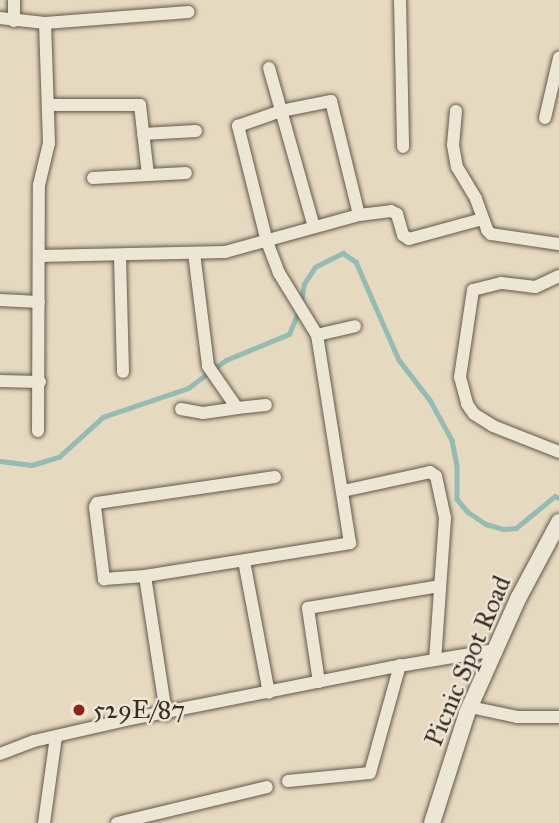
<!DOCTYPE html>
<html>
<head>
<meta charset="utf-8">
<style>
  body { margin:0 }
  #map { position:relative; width:559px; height:823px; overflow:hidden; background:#e5d9bf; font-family:"IM FELL Great Primer",serif }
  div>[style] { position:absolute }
  .stream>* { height:4.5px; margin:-2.25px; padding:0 2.25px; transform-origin:2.25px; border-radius:2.25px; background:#96bab4 }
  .roads { filter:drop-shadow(0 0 2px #63584c) drop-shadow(0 0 2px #63584c) }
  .minor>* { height:12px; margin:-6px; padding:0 6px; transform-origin:6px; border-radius:6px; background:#eee6d5 }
  .tertiary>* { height:16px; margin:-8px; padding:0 8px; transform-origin:8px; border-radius:8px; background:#eee6d5 }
  .dots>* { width:19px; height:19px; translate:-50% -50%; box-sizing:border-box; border:4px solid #eee6d5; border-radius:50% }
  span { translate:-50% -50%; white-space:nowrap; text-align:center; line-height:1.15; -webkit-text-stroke:5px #eee6d5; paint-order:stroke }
  .street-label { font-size:26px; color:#382d25 }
  .poi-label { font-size:26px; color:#382d25 }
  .left { translate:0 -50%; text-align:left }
</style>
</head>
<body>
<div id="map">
  <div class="stream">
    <div style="left:301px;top:302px;width:18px;rotate:-81deg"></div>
    <div style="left:304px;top:284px;width:20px;rotate:-57deg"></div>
    <div style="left:315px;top:267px;width:31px;rotate:-27deg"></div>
    <div style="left:343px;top:253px;width:16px;rotate:35deg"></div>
    <div style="left:356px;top:262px;width:107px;rotate:66.3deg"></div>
    <div style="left:399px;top:360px;width:51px;rotate:52.2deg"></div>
    <div style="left:430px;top:400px;width:46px;rotate:61.2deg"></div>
    <div style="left:452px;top:440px;width:26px;rotate:79deg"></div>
    <div style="left:457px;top:466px;width:33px;rotate:90deg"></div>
    <div style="left:457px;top:499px;width:17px;rotate:50deg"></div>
    <div style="left:468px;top:512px;width:22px;rotate:34deg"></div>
    <div style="left:486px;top:524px;width:18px;rotate:16deg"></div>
    <div style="left:503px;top:529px;width:13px;rotate:-4deg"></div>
    <div style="left:516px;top:528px;width:50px;rotate:-39.4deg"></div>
    <div style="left:555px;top:496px;width:4px;rotate:27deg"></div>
    <div style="left:0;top:461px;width:32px;rotate:7deg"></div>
    <div style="left:32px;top:465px;width:28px;rotate:-17deg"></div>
    <div style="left:59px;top:457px;width:59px;rotate:-42.3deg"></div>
    <div style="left:103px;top:417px;width:90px;rotate:-18.8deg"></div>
    <div style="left:188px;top:388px;width:47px;rotate:-36.4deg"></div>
    <div style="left:226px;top:360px;width:68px;rotate:-22.4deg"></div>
    <div style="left:289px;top:334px;width:26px;rotate:-67deg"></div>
  </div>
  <div class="roads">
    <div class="minor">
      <div style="left:400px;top:0;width:147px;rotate:88.8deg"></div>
      <div style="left:0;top:18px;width:45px;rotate:6.3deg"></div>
      <div style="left:45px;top:23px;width:144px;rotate:-4.4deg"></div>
      <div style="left:14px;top:21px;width:21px;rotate:-90deg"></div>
      <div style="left:269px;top:68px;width:165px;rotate:74.2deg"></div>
      <div style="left:48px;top:105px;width:92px"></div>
      <div style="left:140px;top:105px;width:70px;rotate:83.5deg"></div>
      <div style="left:456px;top:111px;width:34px;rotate:95deg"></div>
      <div style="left:453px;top:145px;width:22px;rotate:80deg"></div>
      <div style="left:457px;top:167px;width:37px;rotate:59deg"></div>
      <div style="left:476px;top:199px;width:33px;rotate:70deg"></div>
      <div style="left:487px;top:230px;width:6px;rotate:45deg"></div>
      <div style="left:491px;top:234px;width:69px;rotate:8.4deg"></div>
      <div style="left:545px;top:118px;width:62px;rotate:-76.9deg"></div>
      <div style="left:143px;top:134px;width:53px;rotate:-3.2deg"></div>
      <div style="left:93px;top:178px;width:93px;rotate:-3.1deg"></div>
      <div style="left:194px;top:253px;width:114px;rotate:82.9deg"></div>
      <div style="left:208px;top:366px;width:51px;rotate:55.4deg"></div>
      <div style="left:237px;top:408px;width:29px;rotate:-6deg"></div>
      <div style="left:39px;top:256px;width:186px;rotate:-1.2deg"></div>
      <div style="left:225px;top:252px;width:139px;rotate:-15.4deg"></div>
      <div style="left:359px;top:215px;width:32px;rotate:-7deg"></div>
      <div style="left:391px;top:211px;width:7px;rotate:27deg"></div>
      <div style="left:397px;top:214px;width:22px;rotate:74deg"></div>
      <div style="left:403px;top:235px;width:7px;rotate:34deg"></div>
      <div style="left:409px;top:239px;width:76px;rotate:-15.3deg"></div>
      <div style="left:120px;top:257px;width:115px;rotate:88.5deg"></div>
      <div style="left:559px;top:276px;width:26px;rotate:155deg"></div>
      <div style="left:535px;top:287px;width:34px;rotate:-173deg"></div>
      <div style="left:501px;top:283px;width:29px;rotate:166deg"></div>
      <div style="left:473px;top:290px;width:88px;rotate:98.5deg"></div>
      <div style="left:460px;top:377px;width:28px;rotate:75deg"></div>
      <div style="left:467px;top:404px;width:12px;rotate:55deg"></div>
      <div style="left:474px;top:414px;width:22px;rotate:32deg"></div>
      <div style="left:493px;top:426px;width:71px;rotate:21.5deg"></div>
      <div style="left:0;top:300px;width:39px;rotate:3deg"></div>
      <div style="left:317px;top:335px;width:39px;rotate:-13deg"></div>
      <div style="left:0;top:381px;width:40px;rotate:1.4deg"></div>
      <div style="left:181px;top:409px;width:22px;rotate:10deg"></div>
      <div style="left:203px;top:413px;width:34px;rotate:-8deg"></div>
      <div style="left:38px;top:431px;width:246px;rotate:-89.8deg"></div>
      <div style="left:39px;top:185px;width:43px;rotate:-76.6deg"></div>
      <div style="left:49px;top:143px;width:120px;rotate:-91.9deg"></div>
      <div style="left:275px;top:477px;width:180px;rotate:171.7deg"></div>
      <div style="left:97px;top:503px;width:4px;rotate:117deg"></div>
      <div style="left:95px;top:507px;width:73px;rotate:82.9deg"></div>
      <div style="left:104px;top:579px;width:41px;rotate:-4.2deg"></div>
      <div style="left:145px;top:576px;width:208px;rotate:-9.1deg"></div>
      <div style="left:350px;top:543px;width:211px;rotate:-99deg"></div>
      <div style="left:317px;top:335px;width:73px;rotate:-121.5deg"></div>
      <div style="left:279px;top:273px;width:33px;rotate:-111deg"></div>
      <div style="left:267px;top:242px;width:120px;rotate:-104deg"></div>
      <div style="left:238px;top:126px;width:46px;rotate:-19.2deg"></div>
      <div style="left:281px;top:111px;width:51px;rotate:-11.3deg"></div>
      <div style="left:331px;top:101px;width:117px;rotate:76.2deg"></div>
      <div style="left:343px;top:491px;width:89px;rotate:-12.3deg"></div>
      <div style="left:430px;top:472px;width:7px;rotate:34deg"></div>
      <div style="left:436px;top:476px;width:43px;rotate:77.9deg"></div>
      <div style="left:445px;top:518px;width:142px;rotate:94deg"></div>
      <div style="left:244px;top:561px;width:134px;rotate:79.3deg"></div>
      <div style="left:145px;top:576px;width:140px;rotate:81.3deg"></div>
      <div style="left:319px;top:682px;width:75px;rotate:-98.5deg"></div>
      <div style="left:308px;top:608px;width:133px;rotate:-9.5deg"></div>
      <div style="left:470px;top:707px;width:48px;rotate:12deg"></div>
      <div style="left:517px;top:717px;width:42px"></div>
      <div style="left:0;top:754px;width:36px;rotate:-21deg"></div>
      <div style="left:34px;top:741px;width:98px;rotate:-12.9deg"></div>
      <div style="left:130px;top:719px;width:268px;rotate:-11.2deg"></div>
      <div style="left:393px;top:667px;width:103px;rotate:-9.5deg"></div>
      <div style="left:288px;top:781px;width:82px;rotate:-5.6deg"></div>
      <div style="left:370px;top:773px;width:112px;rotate:-74.5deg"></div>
      <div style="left:44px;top:823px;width:87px;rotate:-82.1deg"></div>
      <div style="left:117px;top:823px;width:154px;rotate:-13.5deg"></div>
    </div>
    <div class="tertiary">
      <div style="left:432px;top:823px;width:115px;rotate:-72.3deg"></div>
      <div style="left:467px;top:713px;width:127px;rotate:-65.9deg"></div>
      <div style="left:519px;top:597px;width:85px;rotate:-61.9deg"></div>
    </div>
  </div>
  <div class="dots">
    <div style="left:79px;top:710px;background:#8f2418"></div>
  </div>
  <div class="street-label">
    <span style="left:468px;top:661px;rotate:-67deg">Picnic Spot Road</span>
  </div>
  <div class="poi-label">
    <span class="left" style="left:93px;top:710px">529E/87</span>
  </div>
</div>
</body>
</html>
